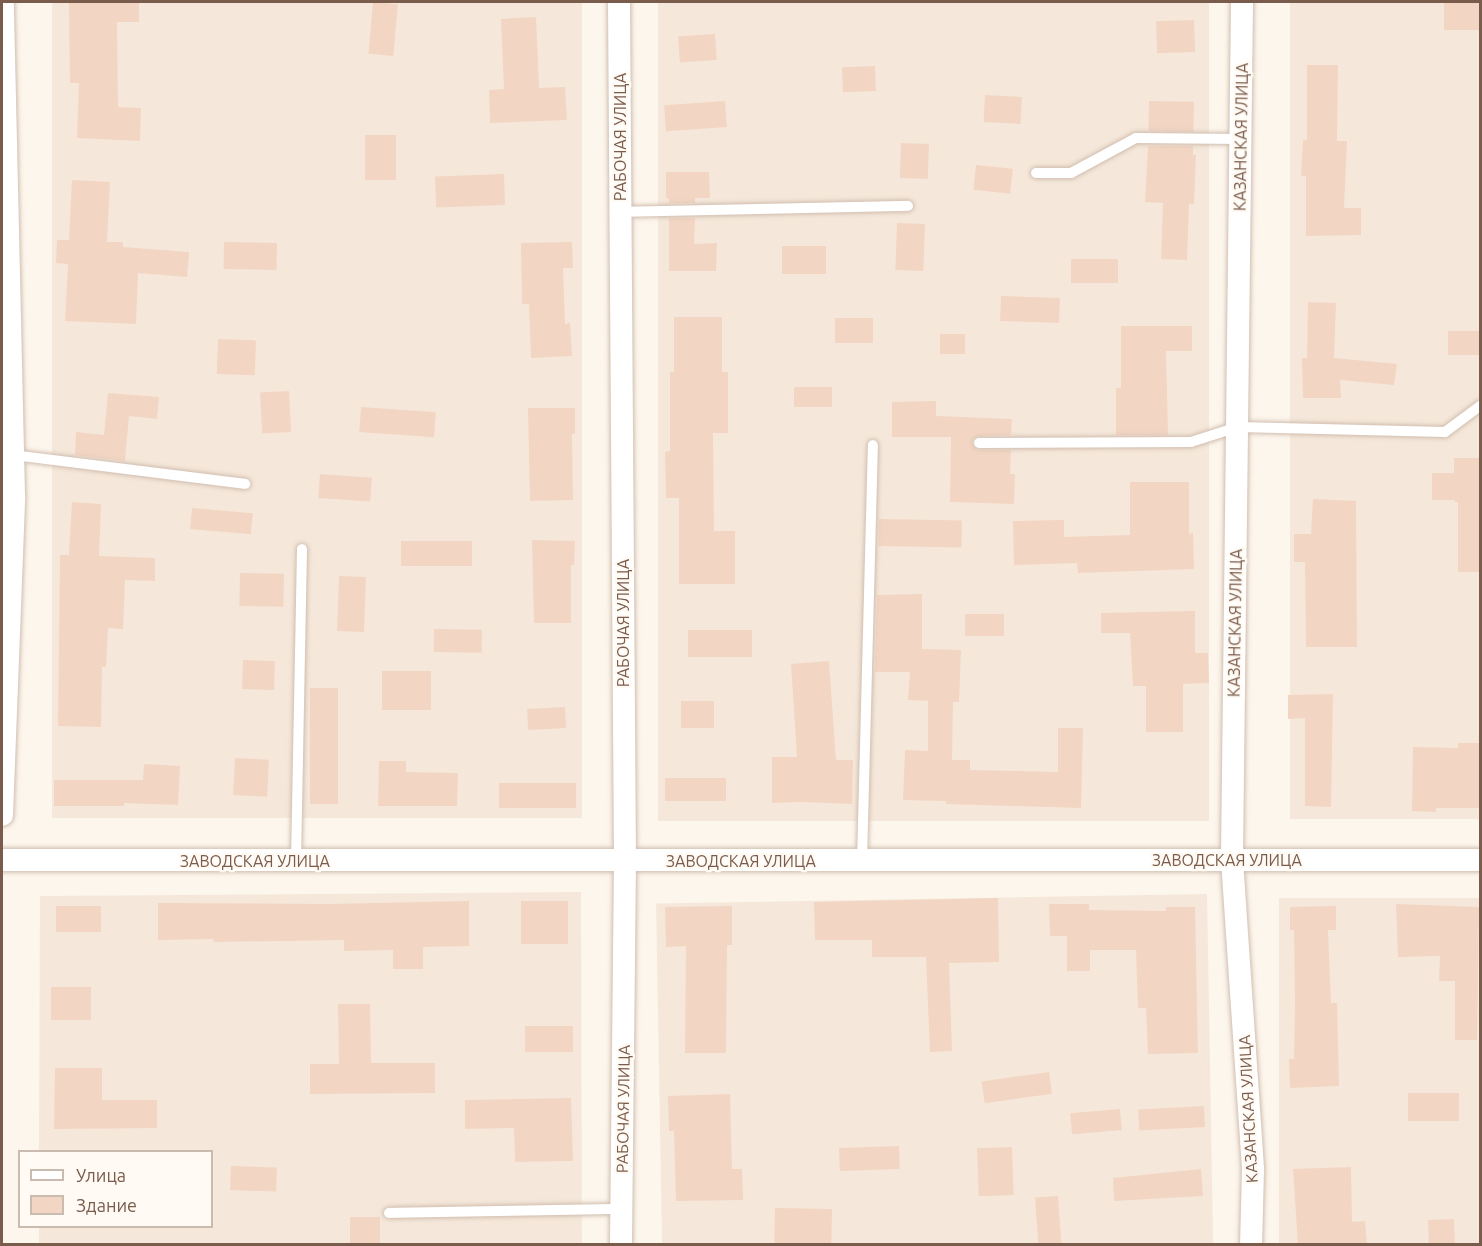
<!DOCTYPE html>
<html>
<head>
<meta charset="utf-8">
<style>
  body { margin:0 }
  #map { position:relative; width:1482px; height:1246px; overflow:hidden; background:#fdf6ec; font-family:Ubuntu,sans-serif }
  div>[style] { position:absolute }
  .residential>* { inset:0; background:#f5e8da; transform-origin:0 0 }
  .building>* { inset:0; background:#f3d5c3; transform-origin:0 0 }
  .roads { filter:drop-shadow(0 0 2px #d1beb0) drop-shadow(0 0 2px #d1beb0) }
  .service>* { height:10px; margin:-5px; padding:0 5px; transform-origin:5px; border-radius:5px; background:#fff }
  .minor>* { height:22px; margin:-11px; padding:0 11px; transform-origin:11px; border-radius:11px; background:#fff }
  span { translate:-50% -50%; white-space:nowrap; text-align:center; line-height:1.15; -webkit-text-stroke:4.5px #fffaf3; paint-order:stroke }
  .street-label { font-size:16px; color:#7a5c4d }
  .frame { position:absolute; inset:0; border:3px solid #7a5c4d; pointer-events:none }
  .legend { position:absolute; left:18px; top:1150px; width:195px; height:78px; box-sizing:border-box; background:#fffaf3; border:2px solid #cabbb1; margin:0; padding:8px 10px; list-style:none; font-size:18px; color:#7a5c4d }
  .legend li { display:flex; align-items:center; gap:12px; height:30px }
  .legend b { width:30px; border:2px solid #cabbb1 }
</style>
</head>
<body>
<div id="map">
  <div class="residential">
    <div style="left:52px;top:2px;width:530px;height:816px"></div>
    <div style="left:658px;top:2px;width:551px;height:819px"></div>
    <div style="left:1290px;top:2px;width:190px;height:817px"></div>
    <div style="clip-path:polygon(581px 892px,582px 1244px,39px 1244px,39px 1227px,212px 1226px,212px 1152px,39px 1151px,40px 896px)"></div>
    <div style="left:1207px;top:894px;width:350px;height:551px;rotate:89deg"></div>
    <div style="left:1279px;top:898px;width:201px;height:346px"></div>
  </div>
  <div class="building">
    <div style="clip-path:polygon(69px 2px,139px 2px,139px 22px,117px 22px,118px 107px,141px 108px,140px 141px,77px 138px,79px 83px,70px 83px)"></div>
    <div style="left:373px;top:2px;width:25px;height:52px;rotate:5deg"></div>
    <div style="left:1444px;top:2px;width:36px;height:28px"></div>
    <div style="clip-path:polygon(536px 17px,539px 88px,565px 87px,567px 120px,490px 123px,489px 90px,504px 89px,501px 19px)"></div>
    <div style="left:1194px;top:20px;width:32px;height:38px;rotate:88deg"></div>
    <div style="left:715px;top:34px;width:26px;height:37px;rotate:86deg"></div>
    <div style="clip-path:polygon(1307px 65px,1338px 65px,1337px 141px,1347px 141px,1344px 208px,1361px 208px,1361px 235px,1306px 236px,1306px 176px,1301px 176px,1303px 140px,1307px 140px)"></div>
    <div style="left:875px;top:66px;width:25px;height:33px;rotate:88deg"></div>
    <div style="left:985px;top:95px;width:37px;height:27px;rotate:3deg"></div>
    <div style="left:725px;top:101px;width:26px;height:61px;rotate:86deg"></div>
    <div style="left:1149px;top:101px;width:45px;height:30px;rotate:1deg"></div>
    <div style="left:365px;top:135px;width:31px;height:45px"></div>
    <div style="left:901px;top:143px;width:28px;height:35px;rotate:2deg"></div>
    <div style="clip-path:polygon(1148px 146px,1193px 146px,1193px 155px,1196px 155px,1194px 204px,1189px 204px,1187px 260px,1161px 259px,1163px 203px,1145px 202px)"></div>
    <div style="left:976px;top:165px;width:37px;height:25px;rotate:6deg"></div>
    <div style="clip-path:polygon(666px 172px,709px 172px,710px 198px,695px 198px,695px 203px,669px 203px,669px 198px,666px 198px)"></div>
    <div style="left:504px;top:174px;width:31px;height:69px;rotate:88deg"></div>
    <div style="clip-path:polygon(72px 180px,110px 182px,107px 242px,123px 242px,123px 247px,189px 252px,187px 277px,138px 273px,136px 324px,65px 321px,68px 264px,56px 263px,57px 240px,69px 240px)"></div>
    <div style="clip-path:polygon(669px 218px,695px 218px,694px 244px,717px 243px,716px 271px,669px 271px)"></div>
    <div style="left:897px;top:223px;width:28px;height:47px;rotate:2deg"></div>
    <div style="left:224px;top:242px;width:53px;height:27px;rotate:1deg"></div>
    <div style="clip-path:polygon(572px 242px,573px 268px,563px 268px,565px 324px,570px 323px,572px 356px,531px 358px,529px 304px,522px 304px,521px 243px)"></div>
    <div style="left:782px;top:246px;width:44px;height:28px"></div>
    <div style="left:1071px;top:259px;width:47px;height:24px"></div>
    <div style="left:1001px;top:296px;width:59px;height:25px;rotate:2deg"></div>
    <div style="clip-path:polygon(1308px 302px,1336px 303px,1334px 358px,1397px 364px,1394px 385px,1340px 380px,1341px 398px,1303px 398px,1302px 358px,1307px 358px)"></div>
    <div style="clip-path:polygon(674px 317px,722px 317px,722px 372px,728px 372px,728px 433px,713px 433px,714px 531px,735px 531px,735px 584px,679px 584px,679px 498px,666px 498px,665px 452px,670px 451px,670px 372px,674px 372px)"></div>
    <div style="left:873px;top:318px;width:25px;height:38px;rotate:90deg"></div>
    <div style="clip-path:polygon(1121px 326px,1192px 326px,1192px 351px,1166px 351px,1168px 435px,1116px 435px,1116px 388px,1121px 388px)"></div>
    <div style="left:1480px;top:331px;width:24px;height:32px;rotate:90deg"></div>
    <div style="left:940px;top:334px;width:25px;height:20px"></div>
    <div style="left:218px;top:339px;width:38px;height:35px;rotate:2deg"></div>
    <div style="left:794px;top:387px;width:38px;height:20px"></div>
    <div style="left:289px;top:391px;width:41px;height:29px;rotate:87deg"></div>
    <div style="clip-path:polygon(108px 393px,159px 397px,157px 419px,129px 416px,125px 461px,75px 455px,76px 432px,104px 435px)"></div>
    <div style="clip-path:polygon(936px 401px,936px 416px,1012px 419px,1011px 435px,978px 436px,973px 439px,972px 444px,978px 450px,1011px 450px,1010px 474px,1015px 474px,1014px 504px,950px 502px,951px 437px,892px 437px,892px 402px)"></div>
    <div style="left:361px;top:407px;width:75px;height:25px;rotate:4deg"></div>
    <div style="clip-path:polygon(528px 408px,575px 408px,575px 434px,572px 434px,573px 500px,530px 501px)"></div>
    <div style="clip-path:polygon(1454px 458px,1480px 458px,1480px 572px,1458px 572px,1458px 502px,1455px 502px,1454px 500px,1432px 500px,1432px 473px,1454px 473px)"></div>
    <div style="left:320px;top:474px;width:52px;height:24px;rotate:4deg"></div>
    <div style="clip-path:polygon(1130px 482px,1189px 482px,1189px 534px,1193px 533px,1194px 569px,1078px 573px,1077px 563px,1014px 565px,1013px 521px,1064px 520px,1064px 537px,1130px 535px)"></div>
    <div style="clip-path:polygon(1313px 499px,1356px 501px,1357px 647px,1306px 647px,1305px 562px,1294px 562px,1294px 534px,1311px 534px)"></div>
    <div style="clip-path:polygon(72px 502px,101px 504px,99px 556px,155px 558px,155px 581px,125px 580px,123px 629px,108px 628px,106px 667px,102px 667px,101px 727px,58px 726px,60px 555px,69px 555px)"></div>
    <div style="left:192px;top:508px;width:61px;height:21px;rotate:5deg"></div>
    <div style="left:879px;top:519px;width:83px;height:27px;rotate:1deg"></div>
    <div style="clip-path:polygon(532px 540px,575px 541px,574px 565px,571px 565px,571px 623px,534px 623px)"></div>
    <div style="left:472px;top:541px;width:25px;height:71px;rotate:90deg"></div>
    <div style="left:240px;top:573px;width:44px;height:33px;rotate:1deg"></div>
    <div style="left:339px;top:576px;width:27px;height:55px;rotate:2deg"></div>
    <div style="clip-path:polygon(922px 594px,922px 649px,961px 650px,959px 702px,953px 702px,952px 760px,970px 760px,970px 770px,1058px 772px,1058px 728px,1083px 728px,1081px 808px,946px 804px,946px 801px,903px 800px,905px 750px,928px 751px,928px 701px,908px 700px,910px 672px,875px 672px,877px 595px)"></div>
    <div style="clip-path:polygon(1195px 611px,1195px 653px,1208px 653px,1209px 683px,1183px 684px,1183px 732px,1146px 732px,1146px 686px,1133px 686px,1130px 633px,1101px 633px,1101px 613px)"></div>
    <div style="left:965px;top:614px;width:39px;height:22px"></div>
    <div style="left:434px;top:629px;width:48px;height:23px;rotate:1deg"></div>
    <div style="left:752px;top:630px;width:27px;height:64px;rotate:90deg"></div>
    <div style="left:243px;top:660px;width:32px;height:29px;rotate:2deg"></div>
    <div style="clip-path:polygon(829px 661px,836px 760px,853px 760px,852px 804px,800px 802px,772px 803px,772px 757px,797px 757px,791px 664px)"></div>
    <div style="left:382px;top:671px;width:49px;height:39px"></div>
    <div style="left:310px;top:688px;width:28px;height:116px"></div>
    <div style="clip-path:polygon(1333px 694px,1331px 807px,1305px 806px,1305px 718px,1288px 719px,1288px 695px)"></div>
    <div style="left:681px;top:701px;width:33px;height:27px"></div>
    <div style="left:565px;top:707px;width:21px;height:38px;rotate:87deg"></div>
    <div style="clip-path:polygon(1458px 743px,1480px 743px,1480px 808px,1436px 808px,1436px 812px,1412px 811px,1413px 747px,1458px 748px)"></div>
    <div style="left:235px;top:758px;width:34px;height:37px;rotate:3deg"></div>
    <div style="clip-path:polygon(379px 761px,406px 761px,406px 772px,458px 773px,457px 806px,378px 806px)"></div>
    <div style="clip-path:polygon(144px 764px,180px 766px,178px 805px,124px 803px,124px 806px,54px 806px,54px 780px,143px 780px)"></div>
    <div style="left:726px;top:778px;width:23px;height:61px;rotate:90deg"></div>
    <div style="left:576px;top:783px;width:25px;height:77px;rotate:90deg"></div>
    <div style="clip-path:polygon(998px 898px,999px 962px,949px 963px,952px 1051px,930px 1052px,926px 957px,872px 957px,872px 940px,815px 940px,814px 902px)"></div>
    <div style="clip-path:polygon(469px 901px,469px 946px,423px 947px,423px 969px,393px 969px,393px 950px,344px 951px,344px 940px,214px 942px,213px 939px,158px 940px,158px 903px,329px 904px)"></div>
    <div style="left:521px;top:901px;width:47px;height:43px"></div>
    <div style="clip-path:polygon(1049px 904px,1089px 904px,1089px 910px,1166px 911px,1166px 907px,1195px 907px,1198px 1053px,1148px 1054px,1146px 1008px,1138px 1008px,1136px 950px,1090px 950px,1090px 971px,1067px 971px,1067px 936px,1050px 936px)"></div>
    <div style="clip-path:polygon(1396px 904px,1479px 907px,1477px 1040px,1455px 1040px,1455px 981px,1439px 981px,1440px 956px,1398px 957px)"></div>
    <div style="left:101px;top:906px;width:26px;height:45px;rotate:90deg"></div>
    <div style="clip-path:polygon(732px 906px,732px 945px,727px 945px,726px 1053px,685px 1053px,686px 946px,666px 947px,665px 907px)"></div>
    <div style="clip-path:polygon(1336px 906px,1336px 930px,1328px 930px,1331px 1003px,1337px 1003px,1339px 1086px,1290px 1088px,1289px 1059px,1294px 1059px,1295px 1003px,1294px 930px,1290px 930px,1290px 907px)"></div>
    <div style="left:91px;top:987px;width:33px;height:40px;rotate:90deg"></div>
    <div style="clip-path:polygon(338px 1004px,370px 1004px,371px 1063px,435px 1063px,435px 1093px,310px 1094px,310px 1064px,339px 1064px)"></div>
    <div style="left:525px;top:1026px;width:48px;height:26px"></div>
    <div style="clip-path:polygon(55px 1068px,102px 1068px,102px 1100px,157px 1100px,157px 1128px,54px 1129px)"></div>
    <div style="left:1049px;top:1072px;width:22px;height:68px;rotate:82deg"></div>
    <div style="left:1459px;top:1093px;width:28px;height:51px;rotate:90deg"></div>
    <div style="clip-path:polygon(730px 1094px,732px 1169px,742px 1169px,743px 1200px,676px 1201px,674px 1131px,669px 1131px,668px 1096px)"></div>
    <div style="clip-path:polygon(571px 1098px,573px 1161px,515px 1162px,514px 1128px,465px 1129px,465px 1100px)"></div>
    <div style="left:1204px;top:1106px;width:21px;height:66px;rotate:87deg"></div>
    <div style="left:1120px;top:1109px;width:21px;height:50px;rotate:85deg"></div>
    <div style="left:899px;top:1146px;width:23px;height:60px;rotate:88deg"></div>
    <div style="left:1012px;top:1147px;width:48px;height:35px;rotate:88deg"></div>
    <div style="left:231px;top:1166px;width:46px;height:24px;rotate:2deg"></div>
    <div style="clip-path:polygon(1351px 1167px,1352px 1222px,1365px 1221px,1367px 1245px,1298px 1245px,1293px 1169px)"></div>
    <div style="clip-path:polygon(1201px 1169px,1203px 1196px,1114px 1201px,1113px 1178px)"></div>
    <div style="left:1058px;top:1196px;width:49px;height:23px;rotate:86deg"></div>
    <div style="left:775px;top:1208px;width:57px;height:35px;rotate:1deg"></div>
    <div style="left:350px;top:1217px;width:30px;height:28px"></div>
    <div style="left:1454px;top:1219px;width:26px;height:26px;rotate:88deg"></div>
  </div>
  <div class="roads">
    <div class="service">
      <div style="left:1036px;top:173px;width:35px"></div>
      <div style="left:1071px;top:173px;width:74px;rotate:-28.3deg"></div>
      <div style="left:1136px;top:138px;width:105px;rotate:0.5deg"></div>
      <div style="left:620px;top:212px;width:288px;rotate:-1.2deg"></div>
      <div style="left:979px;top:443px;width:212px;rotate:-0.3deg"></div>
      <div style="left:1191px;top:442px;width:49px;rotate:-17.7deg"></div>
      <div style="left:1238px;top:427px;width:207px;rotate:1.4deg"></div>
      <div style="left:1445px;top:432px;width:44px;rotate:-36.6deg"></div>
      <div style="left:13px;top:455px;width:234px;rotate:7.1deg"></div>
      <div style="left:296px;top:861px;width:312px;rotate:-88.9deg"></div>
      <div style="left:862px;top:861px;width:416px;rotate:-88.5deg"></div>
      <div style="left:389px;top:1213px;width:233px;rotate:-1deg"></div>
    </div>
    <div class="minor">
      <div style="left:619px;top:2px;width:859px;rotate:89.6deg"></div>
      <div style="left:625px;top:861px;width:383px;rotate:90.6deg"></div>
      <div style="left:1242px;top:2px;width:858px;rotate:90.67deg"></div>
      <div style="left:1232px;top:860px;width:311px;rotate:86.1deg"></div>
      <div style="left:1253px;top:1170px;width:74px;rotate:91.5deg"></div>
      <div style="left:2px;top:815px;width:319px;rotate:-87.8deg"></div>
      <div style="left:14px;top:496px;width:494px;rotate:-91.3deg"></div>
      <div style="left:2px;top:860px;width:1478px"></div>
    </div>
  </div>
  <div class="street-label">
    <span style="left:620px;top:137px;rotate:-90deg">РАБОЧАЯ УЛИЦА</span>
    <span style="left:1241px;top:137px;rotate:-89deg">КАЗАНСКАЯ УЛИЦА</span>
    <span style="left:623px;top:623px;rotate:-90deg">РАБОЧАЯ УЛИЦА</span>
    <span style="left:1235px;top:623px;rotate:-89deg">КАЗАНСКАЯ УЛИЦА</span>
    <span style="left:1227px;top:860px">ЗАВОДСКАЯ УЛИЦА</span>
    <span style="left:255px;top:861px">ЗАВОДСКАЯ УЛИЦА</span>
    <span style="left:741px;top:861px">ЗАВОДСКАЯ УЛИЦА</span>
    <span style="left:623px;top:1109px;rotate:-89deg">РАБОЧАЯ УЛИЦА</span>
    <span style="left:1248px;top:1109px;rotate:-93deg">КАЗАНСКАЯ УЛИЦА</span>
  </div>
  <div class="frame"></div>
  <ul class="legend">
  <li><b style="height:8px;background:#fff"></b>Улица</li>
  <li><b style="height:16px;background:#f3d5c3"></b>Здание</li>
  </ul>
</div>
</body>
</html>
